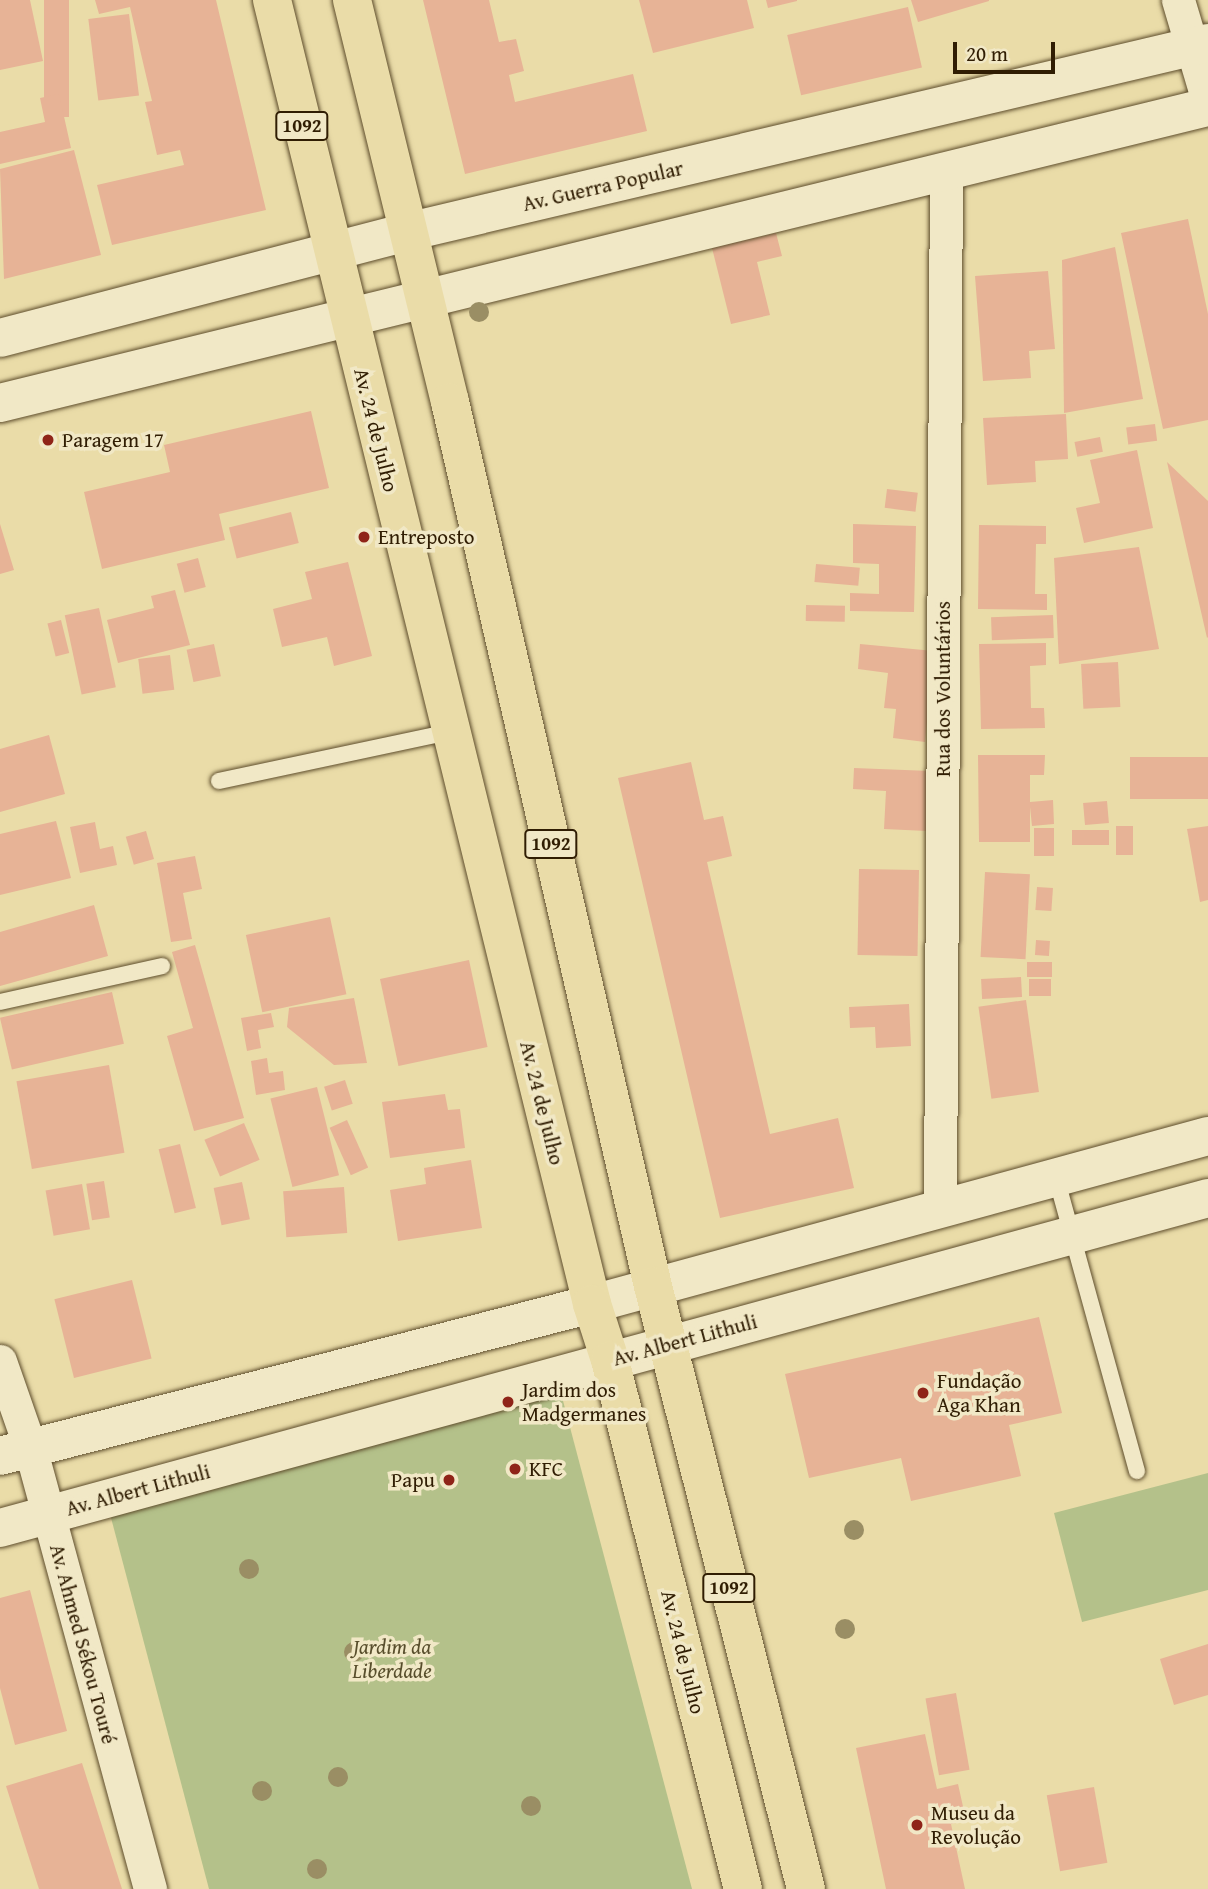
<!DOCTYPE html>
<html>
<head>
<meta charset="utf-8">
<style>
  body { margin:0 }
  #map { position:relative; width:1208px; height:1889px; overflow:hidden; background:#eadca8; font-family:"Gentium Book Plus",serif }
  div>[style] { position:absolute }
  .green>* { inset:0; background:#b4c18a }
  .building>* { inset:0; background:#e7b396; transform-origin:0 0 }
  .roads { filter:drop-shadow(0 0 2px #5e4d2c) drop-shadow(0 0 2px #5e4d2c) }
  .lane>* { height:16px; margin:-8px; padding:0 8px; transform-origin:8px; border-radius:8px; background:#f1e8c6 }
  .street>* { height:33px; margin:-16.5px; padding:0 16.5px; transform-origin:16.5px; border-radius:16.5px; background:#f1e8c6 }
  .secondary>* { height:38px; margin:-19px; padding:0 19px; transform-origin:19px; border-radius:19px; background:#f1e8c6 }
  .primary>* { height:38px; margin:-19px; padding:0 19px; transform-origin:19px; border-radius:19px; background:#eadca8 }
  .trees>* { width:20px; height:20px; margin:-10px; border-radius:50%; background:#9a8e64 }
  .dots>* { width:19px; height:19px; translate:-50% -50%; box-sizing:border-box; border:4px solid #f1e8c6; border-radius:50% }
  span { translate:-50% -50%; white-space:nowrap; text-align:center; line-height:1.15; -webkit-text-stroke:7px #f1e8c6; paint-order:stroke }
  .shield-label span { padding:2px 5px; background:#f1e8c6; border:2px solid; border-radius:5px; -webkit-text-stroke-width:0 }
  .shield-label { font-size:19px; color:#301d03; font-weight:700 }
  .street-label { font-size:21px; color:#301d03 }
  .poi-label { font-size:21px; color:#301d03 }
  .left { translate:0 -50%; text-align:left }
  .right { translate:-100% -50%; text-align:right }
  .park-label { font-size:21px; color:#584e2c; font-style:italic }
  .scale { position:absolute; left:953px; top:42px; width:102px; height:32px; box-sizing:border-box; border:4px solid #301d03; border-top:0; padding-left:9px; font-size:21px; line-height:24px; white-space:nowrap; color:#301d03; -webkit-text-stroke:5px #f1e8c6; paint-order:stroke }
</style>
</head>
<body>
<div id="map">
  <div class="green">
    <div style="clip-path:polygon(557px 1378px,692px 1889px,209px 1889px,105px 1495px)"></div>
    <div style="clip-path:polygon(1208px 1473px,1208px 1590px,1082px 1622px,1054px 1513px)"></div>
  </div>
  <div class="building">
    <div style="clip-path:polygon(0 0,30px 0,43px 61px,0 70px)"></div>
    <div style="left:44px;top:0;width:25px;height:117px"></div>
    <div style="clip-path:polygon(95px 0,216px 0,266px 210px,112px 245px,97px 185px,184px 165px,180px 150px,157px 155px,145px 102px,152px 101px,130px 7px,99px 14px)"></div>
    <div style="clip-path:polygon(423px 0,489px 0,499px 42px,516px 39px,524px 71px,509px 75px,515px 102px,633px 74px,647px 131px,465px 174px)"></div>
    <div style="clip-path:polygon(639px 0,747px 0,754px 28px,653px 53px)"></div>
    <div style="clip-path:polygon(766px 0,797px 0,797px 1px,768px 8px)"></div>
    <div style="clip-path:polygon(911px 0,989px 0,989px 1px,918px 22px)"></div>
    <div style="left:908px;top:7px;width:62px;height:124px;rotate:77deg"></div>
    <div style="left:129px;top:14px;width:82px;height:41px;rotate:83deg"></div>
    <div style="clip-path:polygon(59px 94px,71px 148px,0 164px,0 132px,45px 122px,40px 98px)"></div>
    <div style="clip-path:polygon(74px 150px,101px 255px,4px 279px,0 169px)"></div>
    <div style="clip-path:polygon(1188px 219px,1208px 314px,1208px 420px,1163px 429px,1121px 233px)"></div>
    <div style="clip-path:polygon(776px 233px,782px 256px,757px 262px,770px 315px,731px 324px,712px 248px)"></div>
    <div style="clip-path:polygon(1115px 247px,1143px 399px,1064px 413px,1062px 260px)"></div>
    <div style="clip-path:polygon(1048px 271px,1055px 349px,1029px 351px,1031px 378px,983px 381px,975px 276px)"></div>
    <div style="clip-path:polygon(311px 411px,329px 488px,219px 514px,225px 540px,102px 569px,84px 492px,170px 472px,164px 445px)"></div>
    <div style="clip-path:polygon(1066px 414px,1068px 459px,1035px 461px,1036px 482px,987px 485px,983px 418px)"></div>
    <div style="left:1155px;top:424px;width:17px;height:29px;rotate:83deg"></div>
    <div style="left:1100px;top:437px;width:15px;height:26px;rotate:79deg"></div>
    <div style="clip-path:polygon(1137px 450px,1153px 528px,1084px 543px,1076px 508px,1100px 503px,1090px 460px)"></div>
    <div style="clip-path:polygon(1167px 462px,1208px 501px,1208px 637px,1207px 638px)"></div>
    <div style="left:887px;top:489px;width:31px;height:19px;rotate:7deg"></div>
    <div style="left:291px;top:512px;width:32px;height:64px;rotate:76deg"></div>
    <div style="clip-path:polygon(0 524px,14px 570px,0 574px)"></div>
    <div style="clip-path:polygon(853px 524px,916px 526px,914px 612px,850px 611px,850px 593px,879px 594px,879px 564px,853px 563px)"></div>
    <div style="clip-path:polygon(979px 525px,1046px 526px,1046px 544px,1036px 544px,1035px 594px,1047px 594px,1047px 610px,978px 609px)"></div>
    <div style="clip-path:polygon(1139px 547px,1159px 649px,1059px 664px,1054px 558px)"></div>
    <div style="left:198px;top:558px;width:30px;height:22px;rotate:75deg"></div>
    <div style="clip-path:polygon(348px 562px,372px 656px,334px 666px,327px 637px,282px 647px,273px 609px,312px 599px,305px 572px)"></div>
    <div style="left:816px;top:564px;width:44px;height:18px;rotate:5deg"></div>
    <div style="clip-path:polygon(175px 590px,190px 645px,118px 663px,107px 620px,154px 608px,151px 596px)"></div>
    <div style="left:806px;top:605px;width:39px;height:16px;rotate:1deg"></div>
    <div style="left:99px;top:608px;width:81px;height:35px;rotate:78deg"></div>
    <div style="left:1053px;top:615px;width:23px;height:62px;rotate:88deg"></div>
    <div style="left:61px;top:620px;width:34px;height:14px;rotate:76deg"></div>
    <div style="clip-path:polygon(1046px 643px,1046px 665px,1030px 666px,1031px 708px,1044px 708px,1045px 728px,981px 729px,979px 644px)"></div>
    <div style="left:214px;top:644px;width:33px;height:28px;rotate:78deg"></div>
    <div style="clip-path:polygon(860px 644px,934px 651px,925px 742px,893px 738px,896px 709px,884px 708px,888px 673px,858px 669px)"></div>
    <div style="left:170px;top:655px;width:35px;height:32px;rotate:83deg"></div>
    <div style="left:1118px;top:662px;width:45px;height:37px;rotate:87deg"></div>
    <div style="clip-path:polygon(49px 735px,65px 794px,0 812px,0 749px)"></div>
    <div style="clip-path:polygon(978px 755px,1045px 755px,1044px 775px,1030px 775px,1030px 802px,1053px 800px,1054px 824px,1032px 826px,1030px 807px,1030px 842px,979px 842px)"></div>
    <div style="left:1208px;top:757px;width:42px;height:78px;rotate:90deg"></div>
    <div style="clip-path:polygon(691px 762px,704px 820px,723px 816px,732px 856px,707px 862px,770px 1134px,838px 1118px,854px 1188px,720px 1218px,618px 778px)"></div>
    <div style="clip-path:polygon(854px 768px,930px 771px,927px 831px,884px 829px,886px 791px,853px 789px)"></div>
    <div style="left:1107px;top:801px;width:22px;height:24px;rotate:85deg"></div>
    <div style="clip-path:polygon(56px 821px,71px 878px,0 895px,0 834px)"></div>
    <div style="clip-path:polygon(95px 822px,100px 849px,113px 846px,117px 865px,80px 873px,70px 827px)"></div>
    <div style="left:1116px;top:826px;width:17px;height:29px"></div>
    <div style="clip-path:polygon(1208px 826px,1208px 900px,1200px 902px,1187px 829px)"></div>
    <div style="left:1034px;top:828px;width:20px;height:28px"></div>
    <div style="left:1109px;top:830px;width:15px;height:37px;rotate:90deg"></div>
    <div style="left:146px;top:831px;width:29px;height:21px;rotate:74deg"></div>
    <div style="clip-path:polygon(195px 856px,202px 889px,183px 893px,192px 939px,171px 942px,157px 863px)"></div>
    <div style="left:859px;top:869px;width:60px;height:86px;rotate:1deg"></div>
    <div style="left:985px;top:872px;width:45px;height:85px;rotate:3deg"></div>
    <div style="left:1037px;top:887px;width:16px;height:23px;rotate:4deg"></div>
    <div style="clip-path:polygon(94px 905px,108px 956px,0 986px,0 932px)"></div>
    <div style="left:330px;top:917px;width:79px;height:86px;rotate:78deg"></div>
    <div style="left:1036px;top:940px;width:14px;height:15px;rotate:4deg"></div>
    <div style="clip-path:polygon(195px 945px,244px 1118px,194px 1131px,167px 1036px,193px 1028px,172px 952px)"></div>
    <div style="left:469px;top:960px;width:89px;height:91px;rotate:78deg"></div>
    <div style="left:1027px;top:962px;width:25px;height:15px"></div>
    <div style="left:1021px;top:977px;width:20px;height:40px;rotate:87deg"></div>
    <div style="left:1051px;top:979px;width:17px;height:22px;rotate:90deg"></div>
    <div style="left:112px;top:992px;width:53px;height:115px;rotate:77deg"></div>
    <div style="clip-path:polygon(354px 998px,367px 1063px,334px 1065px,287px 1027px,289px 1008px)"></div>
    <div style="left:1026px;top:1000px;width:93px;height:48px;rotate:82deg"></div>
    <div style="clip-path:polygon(909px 1004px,911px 1046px,876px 1048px,875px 1027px,850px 1028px,849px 1007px)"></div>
    <div style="clip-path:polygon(271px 1013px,274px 1027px,258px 1030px,261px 1048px,247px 1051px,241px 1018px)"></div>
    <div style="clip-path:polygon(267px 1058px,269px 1073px,283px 1071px,285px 1090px,256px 1095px,251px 1061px)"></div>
    <div style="left:109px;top:1065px;width:89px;height:94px;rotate:80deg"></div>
    <div style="left:345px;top:1080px;width:25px;height:22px;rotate:72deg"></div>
    <div style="left:317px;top:1087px;width:91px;height:48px;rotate:76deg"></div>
    <div style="clip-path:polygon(445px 1094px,448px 1110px,460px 1109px,465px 1148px,390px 1158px,382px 1102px)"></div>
    <div style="left:347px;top:1120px;width:52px;height:19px;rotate:66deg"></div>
    <div style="left:244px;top:1123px;width:40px;height:43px;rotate:67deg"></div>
    <div style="left:180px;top:1144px;width:66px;height:22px;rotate:76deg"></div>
    <div style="clip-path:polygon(471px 1160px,482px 1228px,398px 1241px,390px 1190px,426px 1184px,424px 1168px)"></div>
    <div style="left:104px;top:1181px;width:37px;height:18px;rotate:81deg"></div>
    <div style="left:242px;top:1182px;width:38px;height:29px;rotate:78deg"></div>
    <div style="left:82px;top:1184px;width:46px;height:37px;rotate:80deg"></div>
    <div style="left:344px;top:1187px;width:46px;height:61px;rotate:86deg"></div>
    <div style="left:132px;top:1280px;width:81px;height:80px;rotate:76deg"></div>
    <div style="clip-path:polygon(1039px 1317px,1062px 1413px,1009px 1425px,1021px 1476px,911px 1501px,901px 1458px,809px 1478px,785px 1374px)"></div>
    <div style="clip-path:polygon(30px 1590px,67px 1731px,15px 1745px,0 1688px,0 1598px)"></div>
    <div style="clip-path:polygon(1208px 1644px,1208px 1695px,1174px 1705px,1160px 1659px)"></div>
    <div style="left:956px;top:1693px;width:78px;height:31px;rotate:80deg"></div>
    <div style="clip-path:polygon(925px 1734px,937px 1789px,958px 1784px,966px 1820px,951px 1824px,965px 1889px,886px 1889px,856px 1748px)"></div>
    <div style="clip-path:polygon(82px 1763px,122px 1889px,39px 1889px,6px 1786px)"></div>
    <div style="left:1094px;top:1787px;width:77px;height:48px;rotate:80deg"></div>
  </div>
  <div class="roads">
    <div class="lane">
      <div style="left:219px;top:781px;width:236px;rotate:-12deg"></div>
      <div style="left:0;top:1002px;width:166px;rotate:-12.5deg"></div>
      <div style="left:1056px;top:1177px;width:305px;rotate:74.6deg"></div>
    </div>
    <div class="street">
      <div style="left:1178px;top:0;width:105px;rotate:73.5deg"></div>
      <div style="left:940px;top:1206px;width:1034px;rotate:-89.67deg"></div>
      <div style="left:0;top:1361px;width:91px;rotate:70.8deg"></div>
      <div style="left:30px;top:1447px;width:458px;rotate:74.8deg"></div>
    </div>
    <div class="secondary">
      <div style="left:0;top:338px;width:421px;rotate:-14.6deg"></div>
      <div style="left:407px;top:232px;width:823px;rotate:-13.28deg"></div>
      <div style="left:0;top:403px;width:1244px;rotate:-13.77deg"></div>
      <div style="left:0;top:1456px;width:611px;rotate:-14.4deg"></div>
      <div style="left:592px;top:1304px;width:638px;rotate:-15.26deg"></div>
      <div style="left:0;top:1528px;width:1252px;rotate:-15.28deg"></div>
    </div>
    <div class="primary">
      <div style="left:272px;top:0;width:1343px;rotate:76.21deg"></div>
      <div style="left:592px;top:1304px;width:59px;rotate:72.2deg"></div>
      <div style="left:610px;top:1360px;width:545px;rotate:75.89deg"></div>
      <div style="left:352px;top:0;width:414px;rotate:76.3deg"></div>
      <div style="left:450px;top:402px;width:907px;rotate:77.07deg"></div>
      <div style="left:653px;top:1286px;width:622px;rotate:75.76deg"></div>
    </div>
  </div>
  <div class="trees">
    <div style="left:479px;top:312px"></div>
    <div style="left:854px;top:1530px"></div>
    <div style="left:249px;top:1569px"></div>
    <div style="left:845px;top:1629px"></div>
    <div style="left:354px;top:1652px"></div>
    <div style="left:338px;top:1777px"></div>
    <div style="left:262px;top:1791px"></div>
    <div style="left:531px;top:1806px"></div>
    <div style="left:317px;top:1869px"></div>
  </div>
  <div class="dots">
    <div style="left:48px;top:440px;background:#8f2418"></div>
    <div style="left:364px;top:537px;background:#8f2418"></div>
    <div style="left:923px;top:1393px;background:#8f2418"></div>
    <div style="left:508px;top:1402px;background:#8f2418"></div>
    <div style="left:515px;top:1469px;background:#8f2418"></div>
    <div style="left:449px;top:1480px;background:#8f2418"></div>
    <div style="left:917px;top:1825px;background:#8f2418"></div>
  </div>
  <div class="shield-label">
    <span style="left:302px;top:126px">1092</span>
    <span style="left:551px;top:844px">1092</span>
    <span style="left:729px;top:1588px">1092</span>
  </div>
  <div class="street-label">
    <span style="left:603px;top:186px;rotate:-13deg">Av. Guerra Popular</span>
    <span style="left:376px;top:430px;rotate:76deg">Av. 24 de Julho</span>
    <span style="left:943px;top:689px;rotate:-90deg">Rua dos Voluntários</span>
    <span style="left:542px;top:1103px;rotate:76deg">Av. 24 de Julho</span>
    <span style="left:685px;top:1340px;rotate:-15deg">Av. Albert Lithuli</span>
    <span style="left:138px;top:1490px;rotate:-15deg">Av. Albert Lithuli</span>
    <span style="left:83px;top:1644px;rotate:75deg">Av. Ahmed Sékou Touré</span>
    <span style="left:683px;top:1652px;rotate:76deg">Av. 24 de Julho</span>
  </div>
  <div class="poi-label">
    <span class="left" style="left:62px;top:440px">Paragem 17</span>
    <span class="left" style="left:378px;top:537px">Entreposto</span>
    <span class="left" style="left:937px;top:1393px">Fundação<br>Aga Khan</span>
    <span class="left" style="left:522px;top:1402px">Jardim dos<br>Madgermanes</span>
    <span class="left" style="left:529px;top:1469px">KFC</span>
    <span class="right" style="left:435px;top:1480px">Papu</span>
    <span class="left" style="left:931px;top:1825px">Museu da<br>Revolução</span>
  </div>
  <div class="park-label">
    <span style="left:392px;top:1659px">Jardim da<br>Liberdade</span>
  </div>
  <div class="scale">20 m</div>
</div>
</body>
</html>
